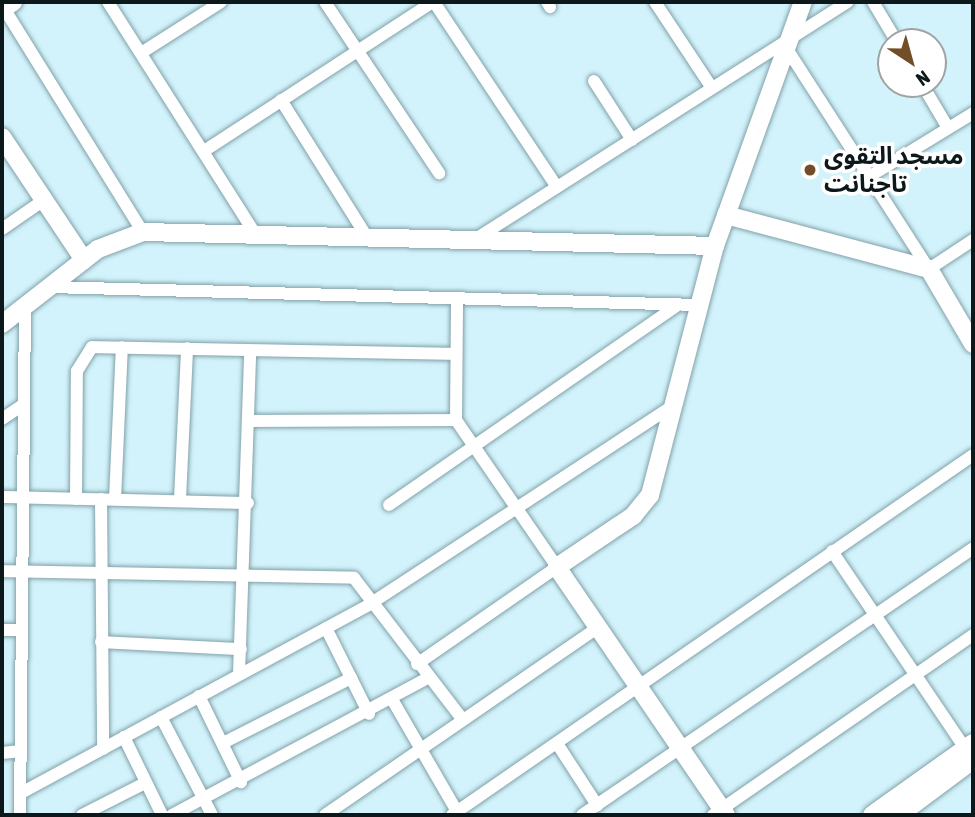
<!DOCTYPE html>
<html>
<head>
<meta charset="utf-8">
<style>
  body { margin:0 }
  #map { position:relative; width:975px; height:817px; overflow:hidden; background:#d2f3fb; font-family:"Asap Condensed","Noto Sans Arabic",sans-serif }
  div>[style] { position:absolute }
  .roads { filter:drop-shadow(0 0 2px #82a1a9) drop-shadow(0 0 2px #82a1a9) }
  .street>* { height:12px; margin:-6px; padding:0 6px; transform-origin:6px; border-radius:6px; background:#fff }
  .secondary>* { height:18px; margin:-9px; padding:0 9px; transform-origin:9px; border-radius:9px; background:#fff }
  .dots>* { width:19px; height:19px; translate:-50% -50%; box-sizing:border-box; border:4px solid #fff; border-radius:50% }
  span { translate:-50% -50%; white-space:nowrap; text-align:center; line-height:1.15; -webkit-text-stroke:7px #fff; paint-order:stroke }
  .poi-label { font-size:24px; color:#0c181a; font-weight:700 }
  .left { translate:0 -50%; text-align:left }
  .frame { position:absolute; inset:0; border:4px solid #0c181a; pointer-events:none }
  .north { position:absolute; left:877px; top:28px; width:70px; height:70px; box-sizing:border-box; background:#fff; border:2px solid #9ea3a3; border-radius:50%; rotate:144deg; font-size:19px; font-weight:700; line-height:28px; text-align:center; color:#0c181a }
  .north::after { content:''; display:block; margin:auto; width:24px; height:32px; background:#724d28; clip-path:polygon(50% 0,100% 100%,50% 72%,0 100%) }
</style>
</head>
<body>
<div id="map">
  <div class="roads">
    <div class="street">
      <div style="left:108px;top:2px;width:276px;rotate:57.6deg"></div>
      <div style="left:325px;top:2px;width:206px;rotate:56.3deg"></div>
      <div style="left:434px;top:2px;width:222px;rotate:56.4deg"></div>
      <div style="left:547px;top:2px;width:6px;rotate:59deg"></div>
      <div style="left:655px;top:2px;width:100px;rotate:56.5deg"></div>
      <div style="left:873px;top:2px;width:47px;rotate:59deg"></div>
      <div style="left:2px;top:5px;width:267px;rotate:58.2deg"></div>
      <div style="left:787px;top:49px;width:262px;rotate:57.2deg"></div>
      <div style="left:929px;top:269px;width:53px;rotate:-33.4deg"></div>
      <div style="left:141px;top:53px;width:95px;rotate:-32.5deg"></div>
      <div style="left:594px;top:81px;width:70px;rotate:57.2deg"></div>
      <div style="left:922px;top:84px;width:51px;rotate:59.4deg"></div>
      <div style="left:281px;top:100px;width:162px;rotate:57.9deg"></div>
      <div style="left:204px;top:151px;width:273px;rotate:-33.1deg"></div>
      <div style="left:872px;top:175px;width:119px;rotate:-31.5deg"></div>
      <div style="left:2px;top:229px;width:51px;rotate:-34.6deg"></div>
      <div style="left:474px;top:240px;width:443px;rotate:-32.5deg"></div>
      <div style="left:50px;top:287px;width:647px;rotate:1.59deg"></div>
      <div style="left:2px;top:419px;width:25px;rotate:-34deg"></div>
      <div style="left:249px;top:421px;width:207px;rotate:-0.3deg"></div>
      <div style="left:2px;top:497px;width:246px;rotate:1.4deg"></div>
      <div style="left:76px;top:499px;width:128px;rotate:-89.6deg"></div>
      <div style="left:77px;top:371px;width:28px;rotate:-58deg"></div>
      <div style="left:92px;top:347px;width:363px;rotate:1.1deg"></div>
      <div style="left:101px;top:499px;width:250px;rotate:89.5deg"></div>
      <div style="left:115px;top:499px;width:152px;rotate:-87.4deg"></div>
      <div style="left:180px;top:499px;width:151px;rotate:-87.3deg"></div>
      <div style="left:389px;top:505px;width:349px;rotate:-34.7deg"></div>
      <div style="left:832px;top:551px;width:245px;rotate:56deg"></div>
      <div style="left:2px;top:571px;width:352px;rotate:1.1deg"></div>
      <div style="left:354px;top:578px;width:179px;rotate:52.5deg"></div>
      <div style="left:326px;top:628px;width:96px;rotate:63.4deg"></div>
      <div style="left:2px;top:630px;width:20px"></div>
      <div style="left:101px;top:642px;width:140px;rotate:2.9deg"></div>
      <div style="left:417px;top:664px;width:170px;rotate:-34.7deg"></div>
      <div style="left:557px;top:567px;width:178px;rotate:-124.5deg"></div>
      <div style="left:456px;top:420px;width:121px;rotate:-89.5deg"></div>
      <div style="left:239px;top:673px;width:322px;rotate:-88deg"></div>
      <div style="left:199px;top:696px;width:96px;rotate:64deg"></div>
      <div style="left:393px;top:701px;width:132px;rotate:59.9deg"></div>
      <div style="left:161px;top:717px;width:110px;rotate:62.5deg"></div>
      <div style="left:124px;top:737px;width:87px;rotate:64deg"></div>
      <div style="left:223px;top:743px;width:144px;rotate:-26.9deg"></div>
      <div style="left:558px;top:745px;width:72px;rotate:57deg"></div>
      <div style="left:2px;top:753px;width:19px;rotate:-6deg"></div>
      <div style="left:21px;top:793px;width:397px;rotate:-28.4deg"></div>
      <div style="left:370px;top:604px;width:366px;rotate:-33.2deg"></div>
      <div style="left:20px;top:815px;width:508px;rotate:-89.44deg"></div>
      <div style="left:82px;top:815px;width:71px;rotate:-26.9deg"></div>
      <div style="left:172px;top:815px;width:289px;rotate:-28.2deg"></div>
      <div style="left:325px;top:815px;width:330px;rotate:-34.5deg"></div>
      <div style="left:452px;top:815px;width:633px;rotate:-34.64deg"></div>
      <div style="left:582px;top:815px;width:473px;rotate:-34.3deg"></div>
      <div style="left:713px;top:815px;width:316px;rotate:-34.7deg"></div>
    </div>
    <div class="secondary">
      <div style="left:2px;top:9px;width:13px;rotate:-32deg"></div>
      <div style="left:2px;top:137px;width:148px;rotate:56.3deg"></div>
      <div style="left:726px;top:215px;width:210px;rotate:14.9deg"></div>
      <div style="left:929px;top:269px;width:87px;rotate:59.6deg"></div>
      <div style="left:2px;top:324px;width:122px;rotate:-38deg"></div>
      <div style="left:98px;top:249px;width:48px;rotate:-20.7deg"></div>
      <div style="left:143px;top:232px;width:572px;rotate:1.4deg"></div>
      <div style="left:726px;top:815px;width:300px;rotate:-124.3deg"></div>
      <div style="left:557px;top:567px;width:92px;rotate:-33.9deg"></div>
      <div style="left:633px;top:516px;width:27px;rotate:-51deg"></div>
      <div style="left:650px;top:495px;width:257px;rotate:-75.4deg"></div>
      <div style="left:715px;top:246px;width:259px;rotate:-70.2deg"></div>
      <div style="left:872px;top:815px;width:124px;rotate:-35.5deg"></div>
      <div style="left:899px;top:815px;width:92px;rotate:-36.6deg"></div>
    </div>
  </div>
  <div class="dots">
    <div style="left:810px;top:170px;background:#724d28"></div>
  </div>
  <div class="poi-label">
    <span class="left" style="left:824px;top:170px">مسجد التقوى<br>تاجنانت</span>
  </div>
  <div class="frame"></div>
  <div class="north">N</div>
</div>
</body>
</html>
